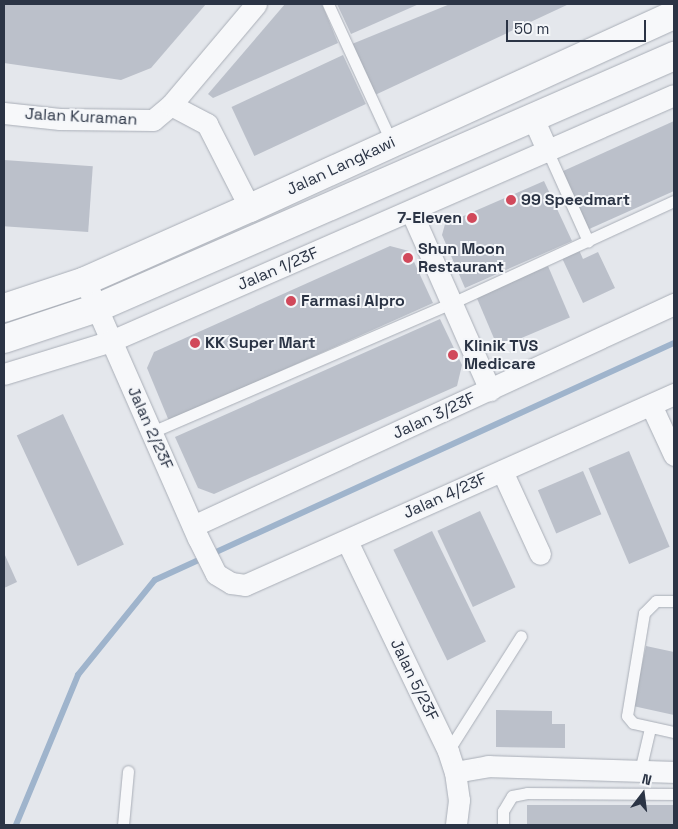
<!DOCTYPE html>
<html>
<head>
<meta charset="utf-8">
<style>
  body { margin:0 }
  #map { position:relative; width:678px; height:829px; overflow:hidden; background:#e4e7ec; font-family:"Space Grotesk",sans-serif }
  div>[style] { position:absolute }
  .stream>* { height:5.5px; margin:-2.75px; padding:0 2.75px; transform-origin:2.75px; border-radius:2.75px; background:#9fb4cc }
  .building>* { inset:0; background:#bbc0ca; transform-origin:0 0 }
  .roads { filter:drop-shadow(0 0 1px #a9aeb7) drop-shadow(0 0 1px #a9aeb7) }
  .service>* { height:11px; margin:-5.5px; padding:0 5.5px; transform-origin:5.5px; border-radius:5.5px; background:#f7f8fa }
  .minor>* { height:21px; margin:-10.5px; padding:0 10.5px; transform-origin:10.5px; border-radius:10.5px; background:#f7f8fa }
  .tertiary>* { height:28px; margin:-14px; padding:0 14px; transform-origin:14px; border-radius:14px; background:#f7f8fa }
  .dots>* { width:14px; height:14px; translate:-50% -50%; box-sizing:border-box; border:2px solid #f4f6f9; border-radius:50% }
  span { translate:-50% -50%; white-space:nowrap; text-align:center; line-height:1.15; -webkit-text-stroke:4px #f4f6f9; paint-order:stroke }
  .street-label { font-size:16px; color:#2b3445 }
  .poi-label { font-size:16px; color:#2b3445; font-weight:700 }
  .left { translate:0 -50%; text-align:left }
  .right { translate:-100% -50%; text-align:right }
  .frame { position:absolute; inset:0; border:5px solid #2b3445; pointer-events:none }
  .north { position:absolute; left:618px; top:769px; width:50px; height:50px; -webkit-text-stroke:4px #f4f6f9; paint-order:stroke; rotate:15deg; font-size:14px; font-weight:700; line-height:20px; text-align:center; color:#2b3445 }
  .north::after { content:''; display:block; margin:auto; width:18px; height:22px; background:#2b3445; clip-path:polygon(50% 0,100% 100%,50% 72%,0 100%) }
  .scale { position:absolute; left:506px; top:20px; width:140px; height:22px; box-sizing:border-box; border:2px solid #2b3445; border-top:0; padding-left:6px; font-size:15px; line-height:18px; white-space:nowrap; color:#2b3445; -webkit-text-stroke:4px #f4f6f9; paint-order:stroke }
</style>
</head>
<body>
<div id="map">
  <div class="stream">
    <div style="left:16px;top:825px;width:162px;rotate:-67.5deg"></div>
    <div style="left:78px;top:675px;width:122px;rotate:-51deg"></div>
    <div style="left:155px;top:580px;width:571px;rotate:-24.54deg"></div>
  </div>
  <div class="building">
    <div style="clip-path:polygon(4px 4px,206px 4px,151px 68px,121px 80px,4px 63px)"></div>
    <div style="clip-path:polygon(285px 4px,322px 4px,338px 43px,213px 98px,208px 94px)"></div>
    <div style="clip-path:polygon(337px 4px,419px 4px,351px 34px)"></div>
    <div style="clip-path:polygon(450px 4px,569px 4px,375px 95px,352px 44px)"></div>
    <div style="left:343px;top:55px;width:54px;height:123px;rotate:65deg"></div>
    <div style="clip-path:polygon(674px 121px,674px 191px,587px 230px,561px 172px)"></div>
    <div style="left:4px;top:160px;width:89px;height:66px;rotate:4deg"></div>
    <div style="clip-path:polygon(544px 181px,572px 241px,465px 288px,442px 235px,445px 224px)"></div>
    <div style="clip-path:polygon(390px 246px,409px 251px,433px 303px,169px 421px,147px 368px,154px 352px)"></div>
    <div style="clip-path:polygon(579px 250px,583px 259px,598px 252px,615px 288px,583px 303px,562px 258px)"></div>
    <div style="left:548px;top:266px;width:56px;height:78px;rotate:67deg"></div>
    <div style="clip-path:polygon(440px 319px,462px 365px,457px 386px,214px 494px,198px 488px,175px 437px)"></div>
    <div style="left:63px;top:414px;width:144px;height:51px;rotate:65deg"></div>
    <div style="left:629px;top:451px;width:104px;height:44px;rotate:67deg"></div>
    <div style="left:583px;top:471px;width:47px;height:49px;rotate:67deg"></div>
    <div style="left:480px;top:511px;width:84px;height:47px;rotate:65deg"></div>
    <div style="left:432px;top:531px;width:123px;height:43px;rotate:64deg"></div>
    <div style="clip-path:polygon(4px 553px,17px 582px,4px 588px)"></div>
    <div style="clip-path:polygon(646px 646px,674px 652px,674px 715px,633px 706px)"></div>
    <div style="clip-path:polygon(496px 710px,552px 711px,552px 724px,565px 724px,565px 748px,496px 747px)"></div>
    <div style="left:674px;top:805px;width:20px;height:147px;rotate:90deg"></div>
  </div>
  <div class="roads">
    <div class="service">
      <div style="left:328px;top:4px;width:153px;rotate:65.3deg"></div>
      <div style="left:548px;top:152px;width:98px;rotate:65.8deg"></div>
      <div style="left:152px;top:432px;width:327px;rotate:-23.3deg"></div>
      <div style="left:452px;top:303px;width:244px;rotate:-24.7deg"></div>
      <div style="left:674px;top:601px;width:18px;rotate:180deg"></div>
      <div style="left:656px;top:601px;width:17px;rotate:135deg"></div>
      <div style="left:644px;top:613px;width:104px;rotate:99.4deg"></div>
      <div style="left:627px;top:716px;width:9px;rotate:49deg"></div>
      <div style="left:633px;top:723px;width:42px;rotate:12.4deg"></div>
      <div style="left:448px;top:751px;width:136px;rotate:-57.6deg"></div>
      <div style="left:640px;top:771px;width:44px;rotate:-76.9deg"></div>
      <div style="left:123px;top:825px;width:54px;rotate:-84.7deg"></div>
      <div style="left:503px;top:825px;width:14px;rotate:-90deg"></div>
      <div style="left:503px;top:811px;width:17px;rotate:-59deg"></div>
      <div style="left:512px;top:796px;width:15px;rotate:-11deg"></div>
      <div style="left:527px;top:793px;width:147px;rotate:0.4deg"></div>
    </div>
    <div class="minor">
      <div style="left:171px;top:105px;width:41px;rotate:27.8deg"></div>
      <div style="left:207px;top:124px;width:94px;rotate:62.9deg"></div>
      <div style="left:4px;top:113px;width:56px;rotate:6.1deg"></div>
      <div style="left:60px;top:119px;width:93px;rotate:0.6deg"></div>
      <div style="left:153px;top:120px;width:23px;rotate:-40deg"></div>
      <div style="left:171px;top:105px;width:132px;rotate:-49.9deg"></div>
      <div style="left:532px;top:116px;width:39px;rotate:66deg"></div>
      <div style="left:411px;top:211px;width:196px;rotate:66.2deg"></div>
      <div style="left:85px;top:281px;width:281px;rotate:66.3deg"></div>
      <div style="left:198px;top:538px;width:40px;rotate:63.4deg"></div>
      <div style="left:216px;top:574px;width:17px;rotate:31deg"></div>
      <div style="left:231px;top:583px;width:14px;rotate:8deg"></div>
      <div style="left:245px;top:585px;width:470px;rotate:-24deg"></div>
      <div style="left:4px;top:374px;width:112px;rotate:-17.1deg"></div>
      <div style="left:111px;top:341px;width:614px;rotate:-23.6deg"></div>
      <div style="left:651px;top:405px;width:55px;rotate:65.3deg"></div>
      <div style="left:502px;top:471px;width:91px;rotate:65.4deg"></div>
      <div style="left:193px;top:526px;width:530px;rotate:-24.78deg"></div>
      <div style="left:347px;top:541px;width:233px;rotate:64.3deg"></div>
      <div style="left:448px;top:751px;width:22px;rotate:72deg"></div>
      <div style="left:455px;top:772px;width:28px;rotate:82deg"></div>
      <div style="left:459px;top:800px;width:25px;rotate:97deg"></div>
      <div style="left:455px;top:772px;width:34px;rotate:-10deg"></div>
      <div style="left:488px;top:766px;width:186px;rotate:1.8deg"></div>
    </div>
    <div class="tertiary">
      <div style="left:4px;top:308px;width:85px;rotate:-18.4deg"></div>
      <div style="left:85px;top:281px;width:180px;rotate:-23.9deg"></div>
      <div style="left:250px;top:208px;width:466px;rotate:-24.5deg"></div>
      <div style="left:4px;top:339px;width:98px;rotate:-18.4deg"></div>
      <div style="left:97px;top:308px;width:630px;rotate:-23.59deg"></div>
    </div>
  </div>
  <div class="dots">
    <div style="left:511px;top:200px;background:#d1495b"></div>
    <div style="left:472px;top:218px;background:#d1495b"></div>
    <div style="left:408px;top:258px;background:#d1495b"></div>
    <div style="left:291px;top:301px;background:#d1495b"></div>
    <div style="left:195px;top:343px;background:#d1495b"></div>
    <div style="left:453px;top:355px;background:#d1495b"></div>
  </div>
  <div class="street-label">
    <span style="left:81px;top:117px;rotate:3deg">Jalan Kuraman</span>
    <span style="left:341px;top:166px;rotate:-25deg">Jalan Langkawi</span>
    <span style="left:278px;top:269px;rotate:-23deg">Jalan 1/23F</span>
    <span style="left:434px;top:416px;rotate:-25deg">Jalan 3/23F</span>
    <span style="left:150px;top:428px;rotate:66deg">Jalan 2/23F</span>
    <span style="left:445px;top:496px;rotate:-24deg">Jalan 4/23F</span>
    <span style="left:414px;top:680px;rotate:64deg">Jalan 5/23F</span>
  </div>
  <div class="poi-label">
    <span class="left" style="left:521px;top:200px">99 Speedmart</span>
    <span class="right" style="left:462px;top:218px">7-Eleven</span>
    <span class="left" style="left:418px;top:258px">Shun Moon<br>Restaurant</span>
    <span class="left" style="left:301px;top:301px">Farmasi Alpro</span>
    <span class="left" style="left:205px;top:343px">KK Super Mart</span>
    <span class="left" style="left:464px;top:355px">Klinik TVS<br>Medicare</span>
  </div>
  <div class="frame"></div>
  <div class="north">N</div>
  <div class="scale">50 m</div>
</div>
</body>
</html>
